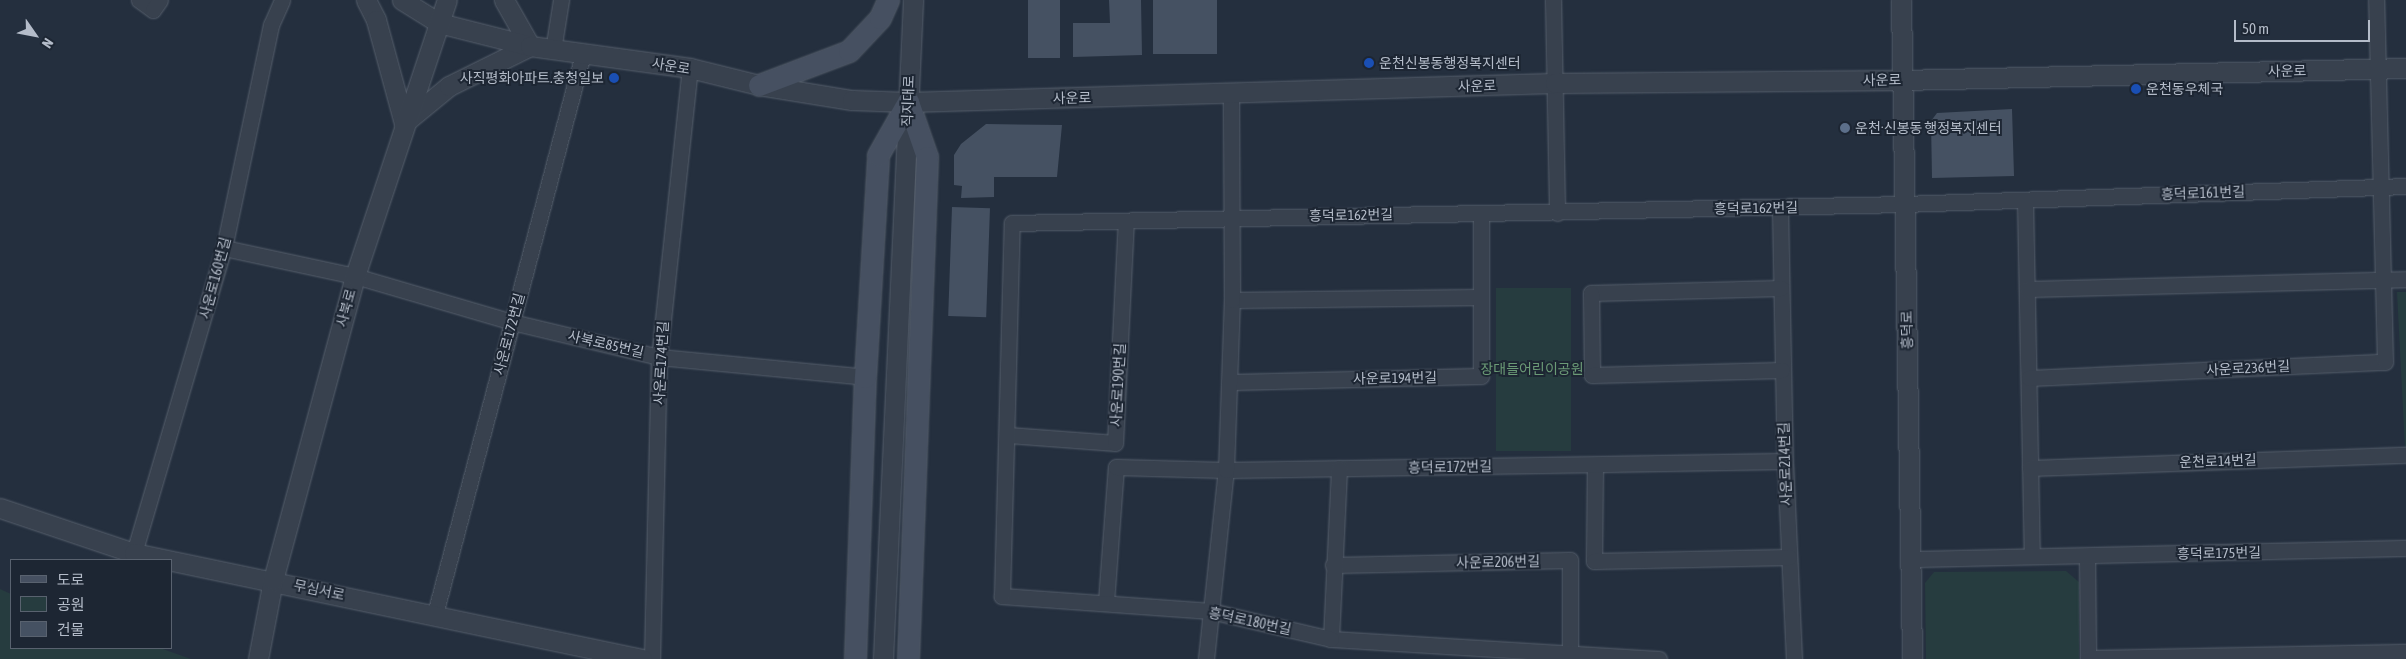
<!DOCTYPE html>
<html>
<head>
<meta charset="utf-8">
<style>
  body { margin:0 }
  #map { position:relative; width:2406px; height:659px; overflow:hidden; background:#242f3e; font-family:"Asap Condensed","Noto Sans KR",sans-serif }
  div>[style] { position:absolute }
  .green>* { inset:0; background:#263c3f; transform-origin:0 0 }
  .building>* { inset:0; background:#455162; transform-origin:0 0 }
  .roads { filter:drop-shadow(0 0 1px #565f6c) drop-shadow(0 0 1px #565f6c) }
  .minor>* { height:15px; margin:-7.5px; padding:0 7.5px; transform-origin:7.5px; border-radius:7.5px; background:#38414e }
  .tertiary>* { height:19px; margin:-9.5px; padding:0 9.5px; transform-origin:9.5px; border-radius:9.5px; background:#38414e }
  .secondary>* { height:21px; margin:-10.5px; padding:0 10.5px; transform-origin:10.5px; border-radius:10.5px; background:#465061 }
  .dots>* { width:14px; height:14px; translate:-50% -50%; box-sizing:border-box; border:2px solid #1d2633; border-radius:50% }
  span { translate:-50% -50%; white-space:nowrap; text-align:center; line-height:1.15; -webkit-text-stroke:4px #1d2633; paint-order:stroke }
  .poi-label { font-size:14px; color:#b4bcc9 }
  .left { translate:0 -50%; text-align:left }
  .right { translate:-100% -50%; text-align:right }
  .street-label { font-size:14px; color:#b4bcc9 }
  .park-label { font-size:14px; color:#6b9a76 }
  .legend { position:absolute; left:10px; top:559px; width:162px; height:90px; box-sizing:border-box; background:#1d2633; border:1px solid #59626f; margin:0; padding:6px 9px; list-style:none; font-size:15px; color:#b4bcc9 }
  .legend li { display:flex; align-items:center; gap:10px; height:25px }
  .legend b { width:25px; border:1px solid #59626f }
  .north { position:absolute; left:10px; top:10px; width:50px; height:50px; -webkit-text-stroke:4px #1d2633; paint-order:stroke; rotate:123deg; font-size:14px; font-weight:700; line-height:20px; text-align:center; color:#b4bcc9 }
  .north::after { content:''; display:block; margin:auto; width:18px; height:22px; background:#b4bcc9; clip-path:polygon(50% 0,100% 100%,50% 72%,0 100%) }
  .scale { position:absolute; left:2234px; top:20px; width:136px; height:22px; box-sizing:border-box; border:2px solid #b4bcc9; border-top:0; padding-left:6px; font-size:15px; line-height:18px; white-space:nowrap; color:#b4bcc9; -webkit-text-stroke:4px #1d2633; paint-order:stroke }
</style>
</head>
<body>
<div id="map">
  <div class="green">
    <div style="left:1496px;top:288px;width:75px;height:163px"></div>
    <div style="clip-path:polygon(2397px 292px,2406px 292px,2406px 449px,2405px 449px)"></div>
    <div style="clip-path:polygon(2066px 571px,2079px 582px,2079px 659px,1926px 659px,1925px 583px,1934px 572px)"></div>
    <div style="clip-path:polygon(0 589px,11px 594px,11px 648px,160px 648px,191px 659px,0 659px)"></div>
  </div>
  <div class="building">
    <div style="left:1028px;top:0;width:32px;height:58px"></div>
    <div style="clip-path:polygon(1109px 0,1141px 0,1142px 55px,1073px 57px,1073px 23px,1110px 23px)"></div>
    <div style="left:1153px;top:0;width:64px;height:54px"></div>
    <div style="clip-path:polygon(2012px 109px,2014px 176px,1932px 178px,1931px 121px,1937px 113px)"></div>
    <div style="clip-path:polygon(986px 124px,1062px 125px,1057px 177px,994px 177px,994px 197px,961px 198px,962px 186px,954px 185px,954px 155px,961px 144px)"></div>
    <div style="left:952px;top:207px;width:38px;height:109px;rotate:2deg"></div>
  </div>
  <div class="roads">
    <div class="minor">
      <div style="left:139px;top:0;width:17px;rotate:36deg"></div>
      <div style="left:153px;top:10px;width:12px;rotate:-55deg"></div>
      <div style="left:1553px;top:0;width:213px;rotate:88.9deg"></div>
      <div style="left:553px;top:50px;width:51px;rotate:-80.9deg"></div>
      <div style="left:2025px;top:200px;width:355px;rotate:88.9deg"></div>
      <div style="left:1780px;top:208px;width:253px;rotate:88.9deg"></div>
      <div style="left:1785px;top:461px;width:198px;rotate:87.4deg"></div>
      <div style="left:224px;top:248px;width:134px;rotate:12.1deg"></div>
      <div style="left:355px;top:276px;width:164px;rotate:16.3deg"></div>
      <div style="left:512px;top:322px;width:151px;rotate:13.4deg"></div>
      <div style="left:659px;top:357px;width:207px;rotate:5.5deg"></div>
      <div style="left:1781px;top:288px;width:190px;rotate:178.5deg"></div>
      <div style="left:1591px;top:293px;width:82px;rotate:89.3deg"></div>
      <div style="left:1592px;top:375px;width:190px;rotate:-1.5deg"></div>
      <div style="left:2027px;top:289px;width:379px;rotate:-1.5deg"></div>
      <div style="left:1232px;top:300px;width:249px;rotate:-0.7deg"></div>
      <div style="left:2029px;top:378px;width:356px;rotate:-2.6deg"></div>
      <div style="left:2385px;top:362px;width:362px;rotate:-91.4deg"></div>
      <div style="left:1230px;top:382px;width:251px;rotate:-1.4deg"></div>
      <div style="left:1481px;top:376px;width:163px;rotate:-90deg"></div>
      <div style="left:1009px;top:435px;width:106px;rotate:4.3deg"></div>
      <div style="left:1115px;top:443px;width:222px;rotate:-87.2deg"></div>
      <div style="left:1595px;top:465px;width:96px;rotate:90.6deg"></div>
      <div style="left:1594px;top:561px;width:195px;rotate:-1.2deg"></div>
      <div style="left:2030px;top:468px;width:376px;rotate:-2deg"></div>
      <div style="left:134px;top:553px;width:318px;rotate:-73.6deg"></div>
      <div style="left:224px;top:248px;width:228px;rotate:-78.1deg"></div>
      <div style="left:271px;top:25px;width:27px;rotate:-66deg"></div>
      <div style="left:2087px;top:556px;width:102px;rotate:89.4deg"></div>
      <div style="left:2088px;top:658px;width:318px;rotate:-1.1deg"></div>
      <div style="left:1913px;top:559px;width:493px;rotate:-1.3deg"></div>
      <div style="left:1333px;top:565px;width:237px;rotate:-1.2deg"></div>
      <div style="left:1570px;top:560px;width:93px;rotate:90deg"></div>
      <div style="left:1106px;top:602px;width:135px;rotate:-85.8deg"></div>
      <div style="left:1116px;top:467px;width:110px;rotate:1.6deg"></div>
      <div style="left:1226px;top:470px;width:559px;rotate:-0.92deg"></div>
      <div style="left:435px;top:614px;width:579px;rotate:-75.2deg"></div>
      <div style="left:1331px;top:639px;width:171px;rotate:-87.3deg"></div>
      <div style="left:652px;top:659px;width:302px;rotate:-88.7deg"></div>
      <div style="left:659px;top:357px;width:291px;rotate:-83.9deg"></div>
      <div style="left:1206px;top:659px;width:190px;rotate:-84deg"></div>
      <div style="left:1226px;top:470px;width:170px;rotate:-88deg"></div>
      <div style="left:1232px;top:300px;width:206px;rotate:-90.3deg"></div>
      <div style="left:1659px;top:659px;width:329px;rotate:-176.5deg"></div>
      <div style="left:1331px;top:639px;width:123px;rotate:-166.9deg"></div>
      <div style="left:1211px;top:611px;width:210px;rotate:-175.9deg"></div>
      <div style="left:1002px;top:596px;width:373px;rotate:-88.5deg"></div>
      <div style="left:1012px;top:223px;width:892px;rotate:-1.22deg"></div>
      <div style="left:1904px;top:204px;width:502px;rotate:-2.05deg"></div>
    </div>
    <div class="tertiary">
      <div style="left:366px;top:0;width:22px;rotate:63deg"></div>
      <div style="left:376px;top:20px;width:107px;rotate:74.8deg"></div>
      <div style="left:404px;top:123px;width:58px;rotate:-39.4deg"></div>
      <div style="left:449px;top:86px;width:90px;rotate:-26.3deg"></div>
      <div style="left:530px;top:46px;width:53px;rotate:-119.5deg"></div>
      <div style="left:402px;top:0;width:44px;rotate:31.9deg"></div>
      <div style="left:439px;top:23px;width:94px;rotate:14.2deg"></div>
      <div style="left:530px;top:46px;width:162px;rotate:7.8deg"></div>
      <div style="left:690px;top:68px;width:71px;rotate:13.8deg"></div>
      <div style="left:759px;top:85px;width:94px;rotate:9.2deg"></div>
      <div style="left:852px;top:100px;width:56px;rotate:2deg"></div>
      <div style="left:908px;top:102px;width:647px;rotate:-1.68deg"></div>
      <div style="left:1555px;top:83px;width:347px;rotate:-0.5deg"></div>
      <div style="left:1902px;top:80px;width:504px;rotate:-1.36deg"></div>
      <div style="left:1901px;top:0;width:659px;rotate:89.04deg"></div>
      <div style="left:0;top:508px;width:141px;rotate:18.6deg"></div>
      <div style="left:134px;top:553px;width:519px;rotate:11.79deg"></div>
      <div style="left:258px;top:659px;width:80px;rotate:-79.2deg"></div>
      <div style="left:273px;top:580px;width:315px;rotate:-74.9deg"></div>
      <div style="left:355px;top:276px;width:291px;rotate:-71.6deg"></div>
      <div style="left:883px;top:659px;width:660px;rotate:-87.39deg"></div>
    </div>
    <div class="secondary">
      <div style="left:759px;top:85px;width:96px;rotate:-20.7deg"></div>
      <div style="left:849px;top:51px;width:45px;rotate:-46.8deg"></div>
      <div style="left:880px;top:18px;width:20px;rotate:-66deg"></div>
      <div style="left:908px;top:102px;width:58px;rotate:70.9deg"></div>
      <div style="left:927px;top:157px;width:502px;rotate:92.17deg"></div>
      <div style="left:855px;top:659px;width:282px;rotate:-88deg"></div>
      <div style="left:865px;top:377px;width:222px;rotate:-86.6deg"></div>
      <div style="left:878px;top:155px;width:61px;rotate:-60.5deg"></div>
    </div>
  </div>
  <div class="dots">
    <div style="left:1369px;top:63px;background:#1a4fb4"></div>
    <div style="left:614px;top:78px;background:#1a4fb4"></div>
    <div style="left:2136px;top:89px;background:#1a4fb4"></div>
    <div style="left:1845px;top:128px;background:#5c6f8a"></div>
  </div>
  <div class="poi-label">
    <span class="left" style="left:1379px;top:63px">운천신봉동행정복지센터</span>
    <span class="right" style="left:604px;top:78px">사직평화아파트.충청일보</span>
    <span class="left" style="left:2146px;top:89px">운천동우체국</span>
    <span class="left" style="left:1855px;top:128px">운천·신봉동 행정복지센터</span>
  </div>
  <div class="street-label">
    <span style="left:671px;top:66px;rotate:9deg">사운로</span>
    <span style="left:2287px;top:71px;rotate:-1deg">사운로</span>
    <span style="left:1882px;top:80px;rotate:-1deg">사운로</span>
    <span style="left:1477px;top:86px;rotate:-2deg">사운로</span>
    <span style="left:1072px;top:98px;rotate:-1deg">사운로</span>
    <span style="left:908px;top:101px;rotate:-88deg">직지대로</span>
    <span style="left:2203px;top:193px;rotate:-2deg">흥덕로161번길</span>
    <span style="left:1756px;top:208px;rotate:-1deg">흥덕로162번길</span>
    <span style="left:1351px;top:215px;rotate:-1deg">흥덕로162번길</span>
    <span style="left:215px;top:278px;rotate:-75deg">사운로160번길</span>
    <span style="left:346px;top:308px;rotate:-75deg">사북로</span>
    <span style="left:1907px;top:330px;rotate:-91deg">흥덕로</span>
    <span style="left:509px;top:334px;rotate:-75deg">사운로172번길</span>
    <span style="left:606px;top:344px;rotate:13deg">사북로85번길</span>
    <span style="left:661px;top:363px;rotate:-87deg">사운로174번길</span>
    <span style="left:2248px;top:368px;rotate:-3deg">사운로236번길</span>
    <span style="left:1395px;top:378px;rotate:-1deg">사운로194번길</span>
    <span style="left:1118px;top:385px;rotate:-87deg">사운로190번길</span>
    <span style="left:2218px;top:461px;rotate:-2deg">운천로14번길</span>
    <span style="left:1785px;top:464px;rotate:-92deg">사운로214번길</span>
    <span style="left:1450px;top:467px;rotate:-1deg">흥덕로172번길</span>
    <span style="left:2219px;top:553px;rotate:-1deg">흥덕로175번길</span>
    <span style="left:1498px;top:562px;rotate:-1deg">사운로206번길</span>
    <span style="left:319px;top:590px;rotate:12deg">무심서로</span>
    <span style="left:1250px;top:621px;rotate:12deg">흥덕로180번길</span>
  </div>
  <div class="park-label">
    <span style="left:1532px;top:369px">장대들어린이공원</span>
  </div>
  <ul class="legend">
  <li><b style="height:6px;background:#465061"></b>도로</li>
  <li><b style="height:14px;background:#263c3f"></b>공원</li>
  <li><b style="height:14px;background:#455162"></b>건물</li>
  </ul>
  <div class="north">N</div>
  <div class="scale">50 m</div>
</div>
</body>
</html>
